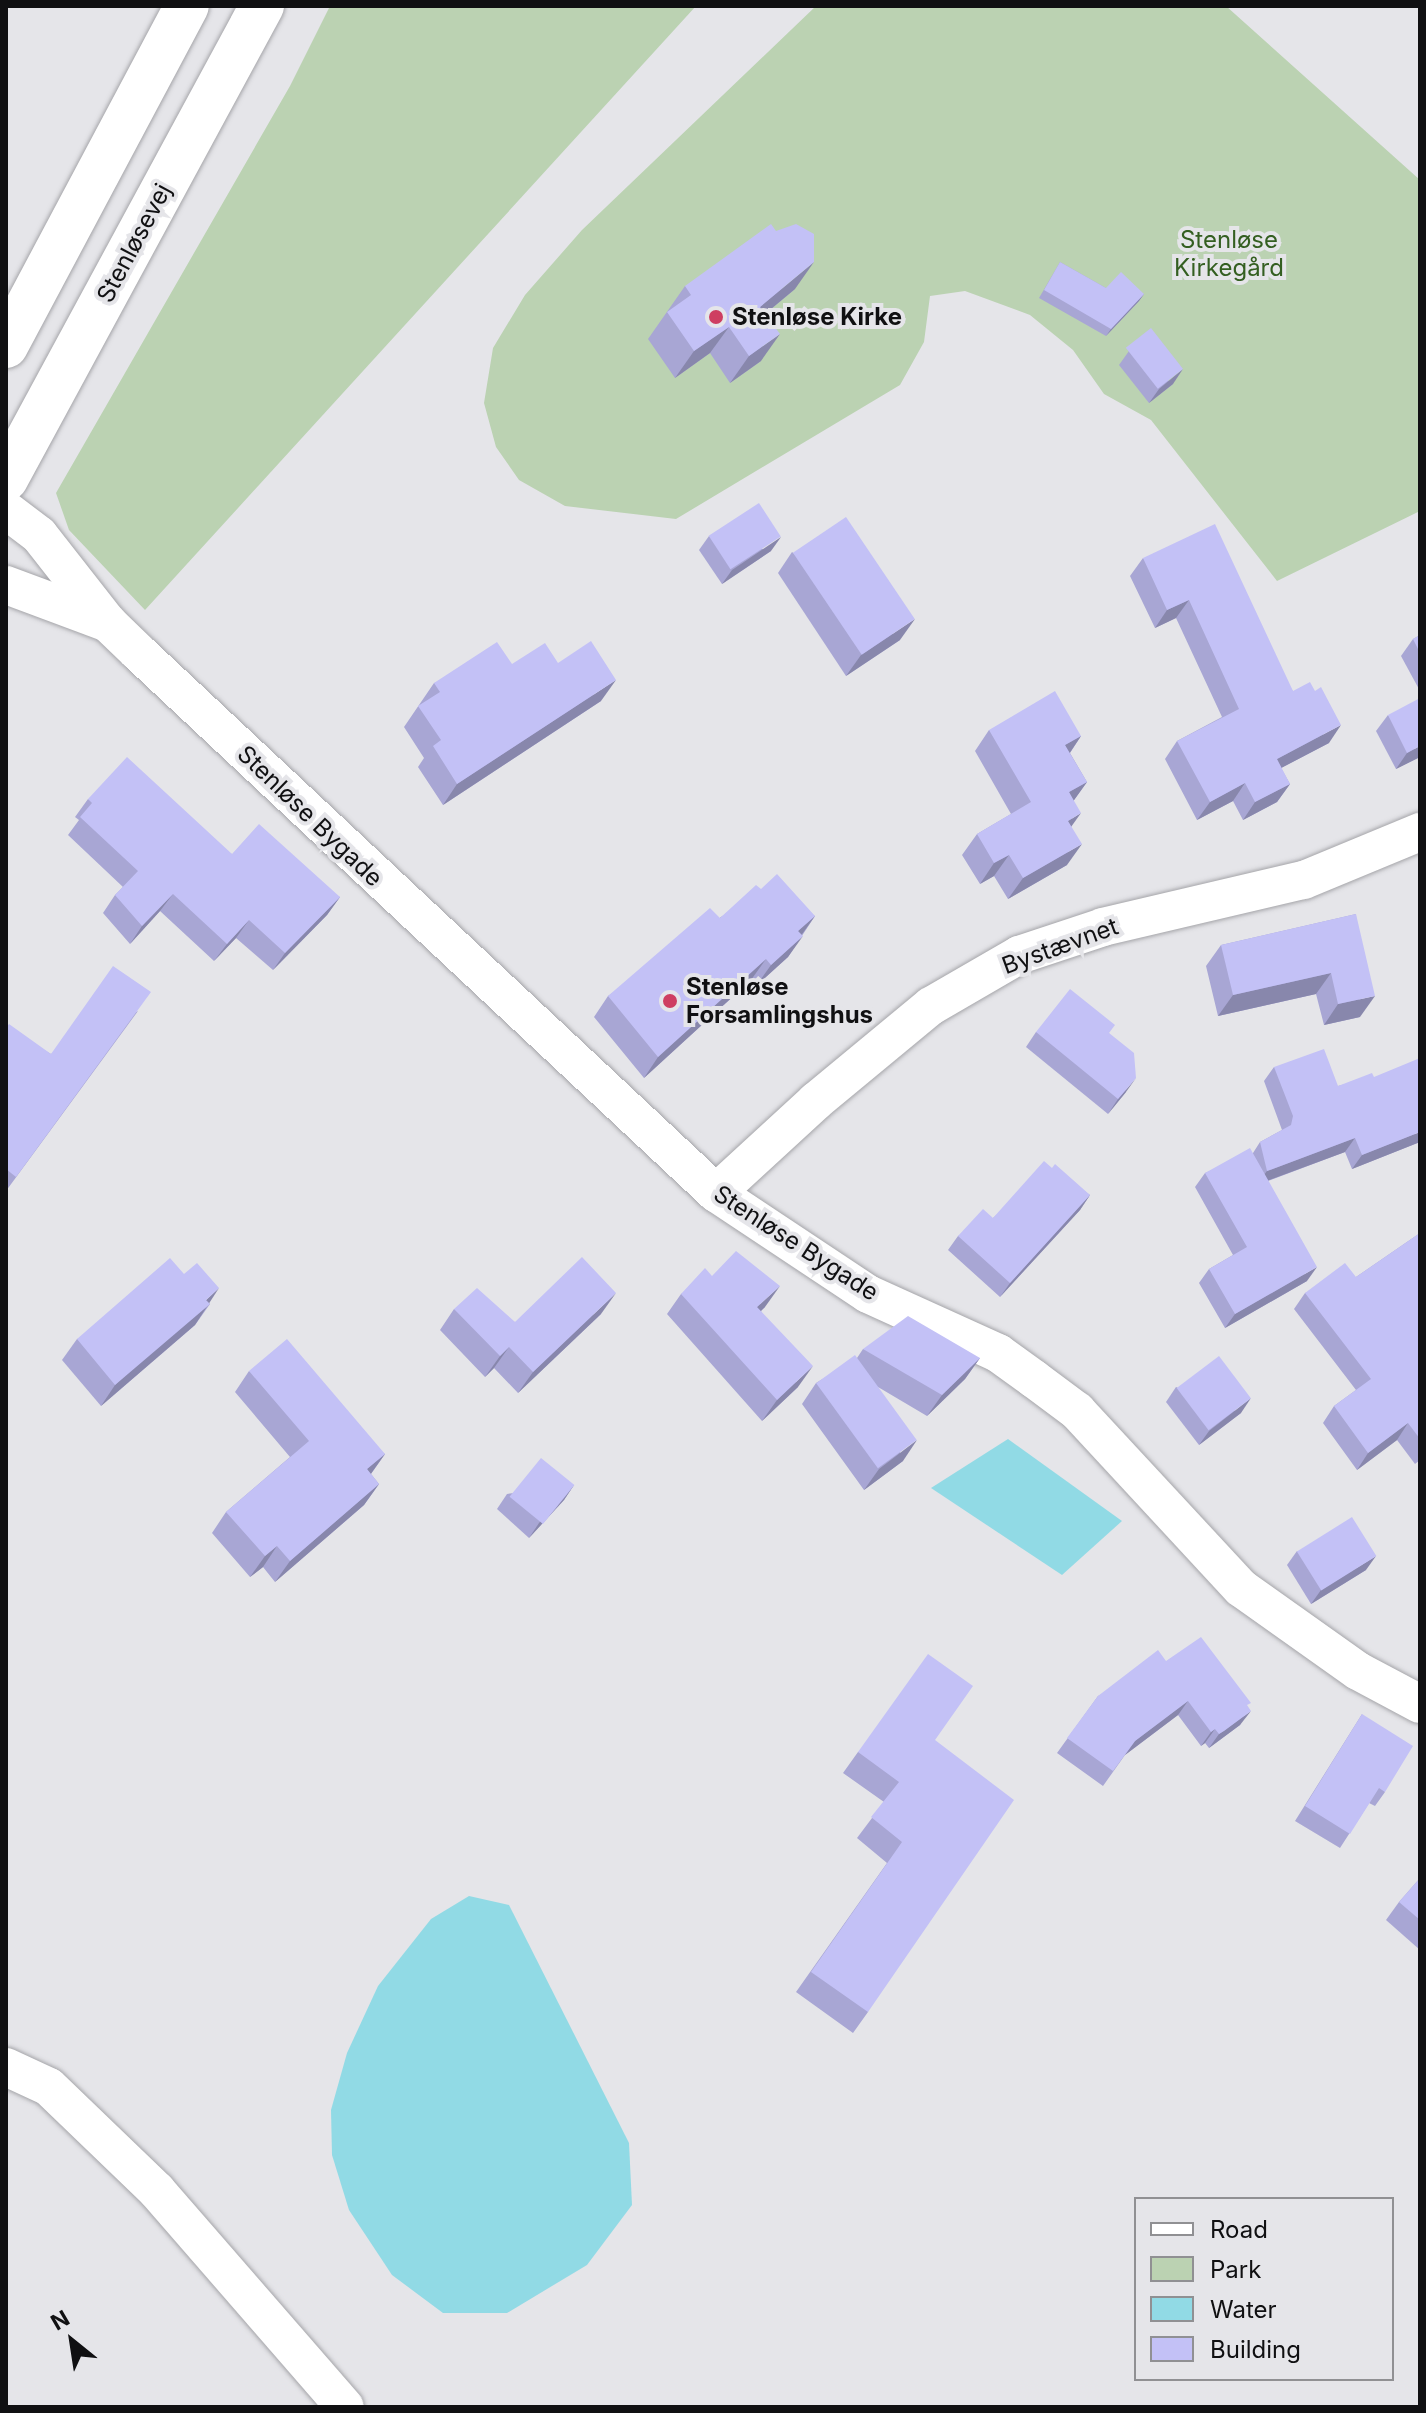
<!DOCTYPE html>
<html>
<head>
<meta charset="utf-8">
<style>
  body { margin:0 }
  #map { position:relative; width:1426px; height:2413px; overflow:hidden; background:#e5e5e9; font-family:Inter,sans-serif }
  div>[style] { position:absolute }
  .green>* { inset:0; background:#bbd2b2 }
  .water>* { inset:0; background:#91dae5 }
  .roads { filter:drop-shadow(0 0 2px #a5a5a9) drop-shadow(0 0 2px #a5a5a9) }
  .minor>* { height:38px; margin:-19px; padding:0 19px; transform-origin:19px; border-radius:19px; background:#fff }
  .tertiary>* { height:44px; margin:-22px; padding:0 22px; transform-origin:22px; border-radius:22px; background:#fff }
  .wall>* { inset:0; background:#a8a6d4 }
  .shaded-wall>* { inset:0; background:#8887ac }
  .building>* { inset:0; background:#c3c1f6; transform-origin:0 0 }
  .dots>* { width:22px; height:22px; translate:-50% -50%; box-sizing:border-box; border:4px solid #e5e5e9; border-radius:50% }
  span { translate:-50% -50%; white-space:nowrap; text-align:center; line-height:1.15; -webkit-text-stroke:8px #e5e5e9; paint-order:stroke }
  .park-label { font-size:24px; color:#345f21 }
  .street-label { font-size:24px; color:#101012 }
  .poi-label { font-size:24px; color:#101012; font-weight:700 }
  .left { translate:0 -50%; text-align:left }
  .frame { position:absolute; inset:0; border:8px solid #101012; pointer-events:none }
  .legend { position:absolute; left:1134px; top:2197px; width:260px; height:184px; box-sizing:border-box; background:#e5e5e9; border:2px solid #909093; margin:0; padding:10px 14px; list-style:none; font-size:24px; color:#101012 }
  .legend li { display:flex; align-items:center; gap:16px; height:40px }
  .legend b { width:40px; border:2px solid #909093 }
  .north { position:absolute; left:32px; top:2301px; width:80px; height:80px; -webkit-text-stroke:6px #e5e5e9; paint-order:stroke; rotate:330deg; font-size:22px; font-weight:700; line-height:32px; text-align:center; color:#101012 }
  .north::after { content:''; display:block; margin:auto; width:28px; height:36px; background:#101012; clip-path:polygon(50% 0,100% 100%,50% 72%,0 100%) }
</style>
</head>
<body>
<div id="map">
  <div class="green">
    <div style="clip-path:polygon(330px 6px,696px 6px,145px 610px,69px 530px,56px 493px,290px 86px)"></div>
    <div style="clip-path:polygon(816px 6px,1226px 6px,1420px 180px,1420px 511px,1277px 581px,1151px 420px,1104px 394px,1073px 350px,1030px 315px,965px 291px,930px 296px,924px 342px,900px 385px,676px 519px,565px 506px,519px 480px,496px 447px,484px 403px,493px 348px,525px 295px,582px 230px)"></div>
  </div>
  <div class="water">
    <div style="clip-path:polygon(1008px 1439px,1122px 1521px,1062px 1575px,931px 1488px)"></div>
    <div style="clip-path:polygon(469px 1896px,509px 1905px,629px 2143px,632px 2205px,587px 2265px,507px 2313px,443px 2313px,392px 2275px,349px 2210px,332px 2155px,331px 2110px,347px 2053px,378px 1986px,431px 1919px)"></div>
  </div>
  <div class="roads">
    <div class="minor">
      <div style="left:6px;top:510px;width:41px;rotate:37.1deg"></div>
      <div style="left:39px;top:535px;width:112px;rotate:51.9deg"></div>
      <div style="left:108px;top:623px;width:42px;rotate:44deg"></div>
      <div style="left:138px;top:652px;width:792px;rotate:43.11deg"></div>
      <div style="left:716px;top:1193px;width:182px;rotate:33.6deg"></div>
      <div style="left:868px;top:1294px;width:143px;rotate:24.4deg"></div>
      <div style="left:998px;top:1353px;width:44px;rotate:35.8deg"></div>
      <div style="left:1034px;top:1379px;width:54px;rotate:36.7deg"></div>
      <div style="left:1077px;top:1411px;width:241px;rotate:47.2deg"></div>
      <div style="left:1241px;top:1588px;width:143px;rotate:35.4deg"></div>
      <div style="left:1358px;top:1671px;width:70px;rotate:28deg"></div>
      <div style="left:6px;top:585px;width:109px;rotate:20.4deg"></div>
      <div style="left:716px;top:1193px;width:136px;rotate:-42.6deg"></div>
      <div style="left:816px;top:1101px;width:149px;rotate:-39.6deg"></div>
      <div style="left:931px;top:1006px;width:102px;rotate:-30.1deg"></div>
      <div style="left:1019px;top:955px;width:89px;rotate:-18.4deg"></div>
      <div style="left:1103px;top:927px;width:206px;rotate:-13.2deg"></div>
      <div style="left:1304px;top:880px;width:126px;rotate:-22.5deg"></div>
      <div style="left:6px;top:2067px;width:47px;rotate:24.9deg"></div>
      <div style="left:49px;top:2087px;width:150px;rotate:43.9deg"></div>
      <div style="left:157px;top:2191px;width:286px;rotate:49deg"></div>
    </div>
    <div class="tertiary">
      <div style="left:6px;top:346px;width:385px;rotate:-62deg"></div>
      <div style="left:6px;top:479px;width:538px;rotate:-61.58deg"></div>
    </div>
  </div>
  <div class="wall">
    <div style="clip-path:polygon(1060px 262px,1106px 288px,1144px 294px,1139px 301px,1106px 336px,1039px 298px)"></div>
    <div style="clip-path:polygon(685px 286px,795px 289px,765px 314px,761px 361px,730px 383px,710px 353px,675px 378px,648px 339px)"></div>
    <div style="clip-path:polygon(1129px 351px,1173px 384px,1149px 403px,1119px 365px)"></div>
    <div style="clip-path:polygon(709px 536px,771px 551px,722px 584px,699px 550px)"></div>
    <div style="clip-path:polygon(792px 552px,900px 640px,846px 676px,778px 573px)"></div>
    <div style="clip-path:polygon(1143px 558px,1293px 691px,1329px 743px,1281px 768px,1290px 784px,1277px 802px,1243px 820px,1233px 801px,1197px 820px,1165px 759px,1177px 741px,1222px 717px,1176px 618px,1155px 628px,1130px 576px)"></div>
    <div style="clip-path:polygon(1420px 635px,1420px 691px,1401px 656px,1413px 639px)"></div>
    <div style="clip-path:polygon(558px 663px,601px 701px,443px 805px,418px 767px,424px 758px,404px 727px,434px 683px,512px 664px)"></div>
    <div style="clip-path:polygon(1388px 715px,1420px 757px,1396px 769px,1376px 731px)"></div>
    <div style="clip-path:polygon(989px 730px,1081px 736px,1070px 753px,1087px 782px,1074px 800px,1067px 865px,1008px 899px,994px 876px,980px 884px,962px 855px,977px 834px,1011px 814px,975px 751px)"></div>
    <div style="clip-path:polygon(88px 799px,232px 854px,340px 897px,327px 915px,273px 970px,236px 938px,214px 961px,160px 911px,130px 944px,103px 913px,115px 895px,123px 887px,68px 835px,79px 820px,75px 817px)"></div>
    <div style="clip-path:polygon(761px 889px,815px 916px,788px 957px,756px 986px,751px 980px,644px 1078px,594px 1017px,608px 996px)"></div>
    <div style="clip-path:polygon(1356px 914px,1360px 1017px,1324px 1025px,1316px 994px,1218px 1016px,1206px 966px,1221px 945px)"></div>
    <div style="clip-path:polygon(138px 1011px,6px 1191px,6px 1028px,51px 1054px)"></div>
    <div style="clip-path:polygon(1036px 1032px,1109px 1033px,1126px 1092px,1108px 1114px,1026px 1047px)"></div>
    <div style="clip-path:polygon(1274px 1067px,1338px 1086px,1374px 1077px,1420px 1142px,1352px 1169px,1345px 1152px,1268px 1181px,1307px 1281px,1225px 1328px,1199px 1283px,1209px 1269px,1233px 1255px,1195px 1187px,1205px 1173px,1253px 1153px,1260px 1142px,1282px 1130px,1264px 1081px)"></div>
    <div style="clip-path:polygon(1052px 1168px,1090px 1195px,1080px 1210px,1000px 1297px,948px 1250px,958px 1236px,993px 1218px)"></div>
    <div style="clip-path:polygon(1420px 1233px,1420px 1460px,1415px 1464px,1397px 1440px,1357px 1470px,1323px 1423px,1334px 1406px,1356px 1390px,1294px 1309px,1305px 1293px,1356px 1277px)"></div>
    <div style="clip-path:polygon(712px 1276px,765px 1307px,761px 1311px,798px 1387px,762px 1421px,667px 1314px,681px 1294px)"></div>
    <div style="clip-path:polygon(209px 1303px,210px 1304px,195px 1325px,101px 1406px,62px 1360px,77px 1339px)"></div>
    <div style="clip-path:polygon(454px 1309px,515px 1322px,601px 1314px,518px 1393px,494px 1368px,485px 1377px,440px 1330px)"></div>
    <div style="clip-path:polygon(863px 1349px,980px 1358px,965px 1379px,927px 1416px,878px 1387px,903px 1461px,864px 1490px,802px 1404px,816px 1383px,857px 1358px)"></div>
    <div style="clip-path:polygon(249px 1371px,385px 1454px,371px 1474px,379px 1484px,364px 1505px,275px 1582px,263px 1567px,250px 1577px,212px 1533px,226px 1512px,290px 1457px,235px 1392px)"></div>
    <div style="clip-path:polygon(1176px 1387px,1241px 1413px,1199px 1445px,1166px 1402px)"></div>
    <div style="clip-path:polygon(574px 1485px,564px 1500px,529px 1538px,497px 1509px,507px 1494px)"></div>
    <div style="clip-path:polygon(1297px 1551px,1366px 1570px,1311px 1604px,1287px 1565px)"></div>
    <div style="clip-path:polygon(1166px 1661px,1248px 1707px,1240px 1725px,1209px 1748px,1205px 1743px,1201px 1746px,1178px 1715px,1125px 1755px,1103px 1786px,1057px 1753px,1098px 1696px)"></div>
    <div style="clip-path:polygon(1362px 1714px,1385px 1792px,1375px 1806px,1369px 1803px,1340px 1848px,1295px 1821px)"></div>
    <div style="clip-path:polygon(935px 1740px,868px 2012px,853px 2033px,796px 1992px,887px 1863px,857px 1838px,884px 1802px,843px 1773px,858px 1752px)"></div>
    <div style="clip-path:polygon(1420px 1878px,1420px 1950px,1386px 1920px,1399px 1902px)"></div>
  </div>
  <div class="shaded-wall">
    <div style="clip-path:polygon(814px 262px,795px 289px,742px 333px,760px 307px)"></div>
    <div style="clip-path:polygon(1144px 294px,1139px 301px,1106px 336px,1111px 329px)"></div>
    <div style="clip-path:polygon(729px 327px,710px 353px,675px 378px,694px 351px)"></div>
    <div style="clip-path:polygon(780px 334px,761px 361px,730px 383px,749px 356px)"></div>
    <div style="clip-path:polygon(1183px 369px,1173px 384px,1149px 403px,1159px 389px)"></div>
    <div style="clip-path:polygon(781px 537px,771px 551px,722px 584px,732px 570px)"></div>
    <div style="clip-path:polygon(1189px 600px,1176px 618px,1155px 628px,1167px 610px)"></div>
    <div style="clip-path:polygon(915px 619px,900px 640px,846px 676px,861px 655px)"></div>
    <div style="clip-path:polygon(616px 680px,601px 701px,443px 805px,457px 784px)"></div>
    <div style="clip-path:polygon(1341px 725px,1329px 743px,1264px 777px,1277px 759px)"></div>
    <div style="clip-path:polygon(1081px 736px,1067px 757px,1065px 745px)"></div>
    <div style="clip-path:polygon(1420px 746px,1420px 757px,1396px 769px,1407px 753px)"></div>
    <div style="clip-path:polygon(1087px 782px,1072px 803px,1069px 792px)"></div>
    <div style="clip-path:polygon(1245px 783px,1233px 801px,1197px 820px,1210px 802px)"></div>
    <div style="clip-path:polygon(1290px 784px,1277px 802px,1243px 820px,1255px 802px)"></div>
    <div style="clip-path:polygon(1081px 813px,1066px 834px,1068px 821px)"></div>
    <div style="clip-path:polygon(1082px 844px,1067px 865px,1008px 899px,1023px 878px)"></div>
    <div style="clip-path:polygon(1009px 855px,994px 876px,980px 884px,994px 863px)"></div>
    <div style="clip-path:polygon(173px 894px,160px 911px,130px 944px,142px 926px)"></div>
    <div style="clip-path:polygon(340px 897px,327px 915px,273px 970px,285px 953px)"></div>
    <div style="clip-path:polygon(815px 916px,800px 937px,798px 931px)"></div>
    <div style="clip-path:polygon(249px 920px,236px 938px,214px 961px,227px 944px)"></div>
    <div style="clip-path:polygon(803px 936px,788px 957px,756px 986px,771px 965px)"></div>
    <div style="clip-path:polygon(766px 959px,751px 980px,644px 1078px,658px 1057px)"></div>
    <div style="clip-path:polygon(1331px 973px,1316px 994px,1218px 1016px,1233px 995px)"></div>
    <div style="clip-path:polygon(1375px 996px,1360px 1017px,1324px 1025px,1338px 1004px)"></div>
    <div style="clip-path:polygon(1136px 1078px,1126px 1092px,1108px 1114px,1118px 1099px)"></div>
    <div style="clip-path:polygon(1420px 1132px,1420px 1142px,1352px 1169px,1362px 1155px)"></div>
    <div style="clip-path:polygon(1355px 1138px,1345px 1152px,1256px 1185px,1267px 1171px)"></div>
    <div style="clip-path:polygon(1090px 1195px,1080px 1210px,1000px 1297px,1010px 1283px)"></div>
    <div style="clip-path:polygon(1317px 1267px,1307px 1281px,1225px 1328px,1235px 1314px)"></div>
    <div style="clip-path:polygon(780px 1286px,765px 1307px,743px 1328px,757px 1307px)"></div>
    <div style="clip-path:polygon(219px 1288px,195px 1325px,101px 1406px,115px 1385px)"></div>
    <div style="clip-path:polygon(616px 1293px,601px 1314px,518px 1393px,533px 1372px)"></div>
    <div style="clip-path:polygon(509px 1347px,494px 1368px,485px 1377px,500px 1356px)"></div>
    <div style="clip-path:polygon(980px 1358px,965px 1379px,927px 1416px,942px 1395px)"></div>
    <div style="clip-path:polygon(813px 1366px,798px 1387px,762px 1421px,777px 1400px)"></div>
    <div style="clip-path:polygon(1251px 1398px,1241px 1413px,1199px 1445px,1209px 1431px)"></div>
    <div style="clip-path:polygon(1408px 1423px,1397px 1440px,1357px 1470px,1368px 1453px)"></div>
    <div style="clip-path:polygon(917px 1440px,903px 1461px,864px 1490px,879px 1469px)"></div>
    <div style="clip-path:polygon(385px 1454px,370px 1475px,367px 1469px)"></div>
    <div style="clip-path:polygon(379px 1484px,364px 1505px,275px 1582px,290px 1561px)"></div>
    <div style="clip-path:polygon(574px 1485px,564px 1500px,529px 1538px,539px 1523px)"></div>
    <div style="clip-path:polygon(277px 1546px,263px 1567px,250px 1577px,265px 1556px)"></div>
    <div style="clip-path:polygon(1376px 1556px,1366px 1570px,1311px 1604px,1321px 1590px)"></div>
    <div style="clip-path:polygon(1188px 1701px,1178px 1715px,1125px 1755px,1135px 1741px)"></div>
    <div style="clip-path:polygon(1251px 1711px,1240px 1725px,1209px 1748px,1219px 1734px)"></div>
    <div style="clip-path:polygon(1215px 1729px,1205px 1743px,1201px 1746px,1211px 1732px)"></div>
  </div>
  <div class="building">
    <div style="clip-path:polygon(771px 224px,776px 231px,796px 224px,814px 234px,814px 262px,760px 307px,780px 334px,749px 356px,729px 327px,694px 351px,667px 312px,691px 295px,685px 286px)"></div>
    <div style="clip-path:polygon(1060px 262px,1106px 288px,1121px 272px,1144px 294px,1111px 329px,1044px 290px)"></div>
    <div style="left:1151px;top:328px;width:52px;height:32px;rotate:52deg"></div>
    <div style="left:759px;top:503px;width:40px;height:60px;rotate:57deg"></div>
    <div style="left:846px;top:517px;width:123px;height:64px;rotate:56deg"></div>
    <div style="clip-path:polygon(1215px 524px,1293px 691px,1310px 682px,1315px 691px,1321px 687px,1341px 725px,1277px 759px,1290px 784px,1255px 802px,1245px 783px,1210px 802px,1177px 741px,1239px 709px,1189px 600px,1167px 610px,1143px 558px)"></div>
    <div style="clip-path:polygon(1420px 635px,1420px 653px,1413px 639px)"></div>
    <div style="clip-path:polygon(591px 641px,616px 680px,457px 784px,433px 746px,441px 740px,418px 706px,440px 692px,434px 683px,497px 642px,512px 664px,545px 643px,558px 663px)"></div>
    <div style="clip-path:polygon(1055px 691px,1081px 736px,1065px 745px,1087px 782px,1069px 792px,1081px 813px,1068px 821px,1082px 844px,1023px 878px,1009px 855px,994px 863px,977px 834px,1031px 802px,989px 730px)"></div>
    <div style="clip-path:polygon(1420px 698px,1420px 746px,1407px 753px,1388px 715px)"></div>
    <div style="clip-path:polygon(127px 757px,232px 854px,259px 824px,340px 897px,285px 953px,249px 920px,227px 944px,173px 894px,142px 926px,115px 895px,138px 871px,80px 817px,92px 803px,88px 799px)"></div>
    <div style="clip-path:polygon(777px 874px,815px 916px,798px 931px,803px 936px,771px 965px,766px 959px,658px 1057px,608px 996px,710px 908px,720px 918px,756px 885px,761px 889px)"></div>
    <div style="clip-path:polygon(1356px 914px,1375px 996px,1338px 1004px,1331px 973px,1233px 995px,1221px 945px)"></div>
    <div style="clip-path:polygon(113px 966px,151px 992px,16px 1177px,6px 1169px,6px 1028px,9px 1024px,51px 1054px)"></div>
    <div style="clip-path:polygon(1070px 989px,1115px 1025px,1109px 1033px,1134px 1053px,1136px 1078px,1118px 1099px,1036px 1032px)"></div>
    <div style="clip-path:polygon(1324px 1049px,1338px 1086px,1372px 1073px,1374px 1077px,1420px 1058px,1420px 1132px,1362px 1155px,1355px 1138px,1267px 1171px,1260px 1142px,1291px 1125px,1293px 1116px,1274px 1067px)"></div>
    <div style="clip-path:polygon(1250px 1148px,1317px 1267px,1235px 1314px,1209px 1269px,1247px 1247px,1205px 1173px)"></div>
    <div style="clip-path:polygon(1044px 1161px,1052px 1168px,1055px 1164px,1090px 1195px,1010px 1283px,958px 1236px,983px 1209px,993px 1218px)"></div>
    <div style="clip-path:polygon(1420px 1233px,1420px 1439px,1408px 1423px,1368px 1453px,1334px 1406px,1371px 1379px,1305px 1293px,1345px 1263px,1356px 1277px)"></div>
    <div style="clip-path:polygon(736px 1251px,780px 1286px,757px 1307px,813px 1366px,777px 1400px,681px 1294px,705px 1268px,712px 1276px)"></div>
    <div style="clip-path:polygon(582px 1257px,616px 1293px,533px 1372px,509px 1347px,500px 1356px,454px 1309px,477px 1288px,515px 1322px)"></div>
    <div style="clip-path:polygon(170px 1258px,184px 1274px,197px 1263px,219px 1288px,206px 1300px,210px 1304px,115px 1385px,77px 1339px)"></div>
    <div style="clip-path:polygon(908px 1316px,980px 1358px,942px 1395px,863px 1349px)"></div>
    <div style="clip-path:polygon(287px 1339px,385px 1454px,367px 1469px,379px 1484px,290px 1561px,277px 1546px,265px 1556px,226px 1512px,309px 1441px,249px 1371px)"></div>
    <div style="left:855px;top:1355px;width:105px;height:48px;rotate:54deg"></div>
    <div style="left:1219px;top:1356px;width:53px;height:53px;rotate:53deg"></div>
    <div style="left:541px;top:1458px;width:43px;height:50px;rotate:39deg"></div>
    <div style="left:1352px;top:1517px;width:46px;height:65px;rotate:58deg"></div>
    <div style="clip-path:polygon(1201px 1637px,1251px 1703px,1247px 1705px,1251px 1711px,1224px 1731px,1219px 1734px,1215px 1729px,1211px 1732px,1188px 1701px,1135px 1741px,1113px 1771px,1067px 1738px,1098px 1696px,1158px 1650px,1166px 1661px)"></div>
    <div style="clip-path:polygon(928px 1654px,973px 1686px,935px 1740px,1014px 1800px,868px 2012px,811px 1972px,902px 1842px,871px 1817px,899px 1782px,858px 1752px)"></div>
    <div style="clip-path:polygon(1362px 1714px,1413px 1746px,1385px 1792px,1379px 1788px,1350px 1834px,1305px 1806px)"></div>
    <div style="clip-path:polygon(1420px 1878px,1420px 1920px,1399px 1902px)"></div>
  </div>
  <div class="dots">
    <div style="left:716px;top:317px;background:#ce3e61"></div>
    <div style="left:670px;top:1001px;background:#ce3e61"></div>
  </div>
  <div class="park-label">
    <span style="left:1229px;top:254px">Stenløse<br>Kirkegård</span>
  </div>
  <div class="street-label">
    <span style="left:134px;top:243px;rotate:-62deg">Stenløsevej</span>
    <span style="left:310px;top:816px;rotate:44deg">Stenløse Bygade</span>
    <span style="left:1060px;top:946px;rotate:-20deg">Bystævnet</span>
    <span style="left:796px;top:1243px;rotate:33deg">Stenløse Bygade</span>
  </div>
  <div class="poi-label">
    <span class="left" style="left:732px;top:317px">Stenløse Kirke</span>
    <span class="left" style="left:686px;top:1001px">Stenløse<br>Forsamlingshus</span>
  </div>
  <div class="frame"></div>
  <ul class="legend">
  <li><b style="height:10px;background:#fff"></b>Road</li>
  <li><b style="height:22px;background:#bbd2b2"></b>Park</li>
  <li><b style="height:22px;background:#91dae5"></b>Water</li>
  <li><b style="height:22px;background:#c3c1f6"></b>Building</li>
  </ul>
  <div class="north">N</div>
</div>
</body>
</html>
